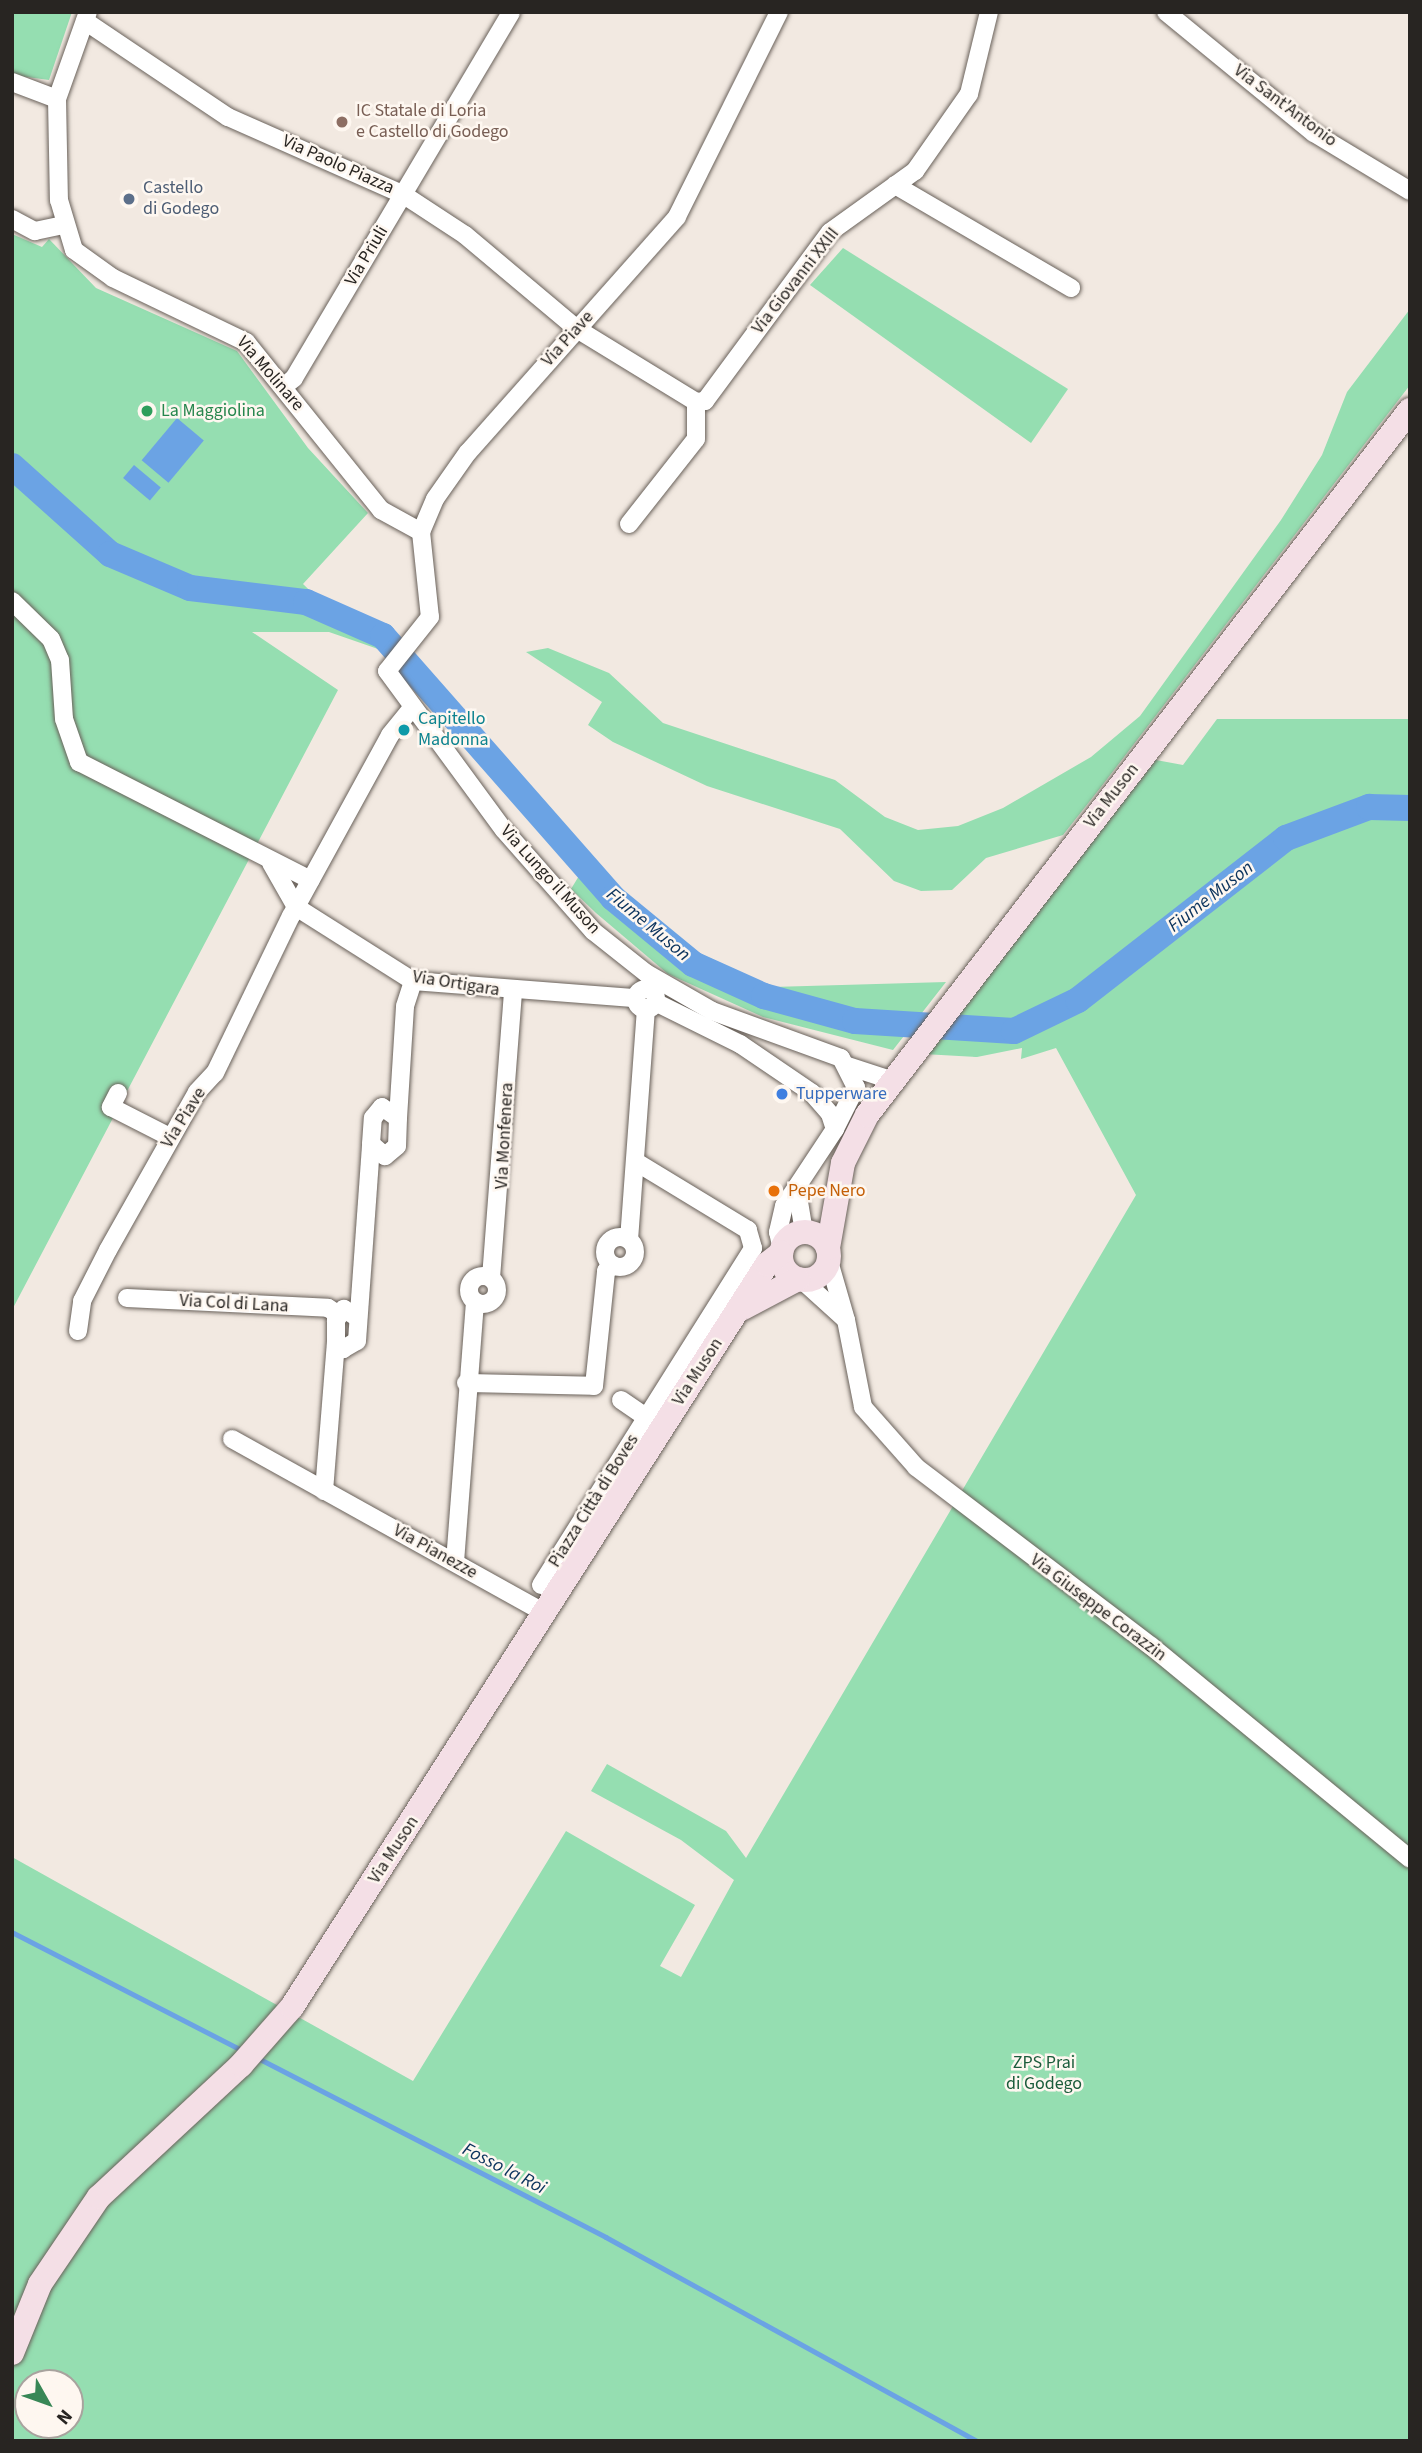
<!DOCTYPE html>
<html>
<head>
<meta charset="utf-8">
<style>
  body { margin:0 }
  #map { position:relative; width:1422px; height:2453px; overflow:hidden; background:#f2e9e1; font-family:"Source Sans 3",sans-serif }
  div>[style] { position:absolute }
  .green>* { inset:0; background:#95deb1 }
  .water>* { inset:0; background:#6ba3e4; transform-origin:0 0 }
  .stream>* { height:4.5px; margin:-2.25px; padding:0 2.25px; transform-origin:2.25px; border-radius:2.25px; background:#6ba3e4 }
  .river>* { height:26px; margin:-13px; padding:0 13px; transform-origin:13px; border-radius:13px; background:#6ba3e4 }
  .roads { filter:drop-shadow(0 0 2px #69615a) drop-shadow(0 0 2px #69615a) }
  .minor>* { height:18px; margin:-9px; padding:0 9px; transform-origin:9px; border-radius:9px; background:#fff }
  .minor>.ring { margin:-9px; padding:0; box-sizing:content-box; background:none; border:18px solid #fff; border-radius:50% }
  .secondary>* { height:24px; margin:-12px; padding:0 12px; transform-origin:12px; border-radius:12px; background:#f4dfe6 }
  .secondary>.ring { margin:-12px; padding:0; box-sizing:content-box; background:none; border:24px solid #f4dfe6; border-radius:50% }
  .dots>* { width:19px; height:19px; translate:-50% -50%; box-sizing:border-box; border:4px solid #fef7f0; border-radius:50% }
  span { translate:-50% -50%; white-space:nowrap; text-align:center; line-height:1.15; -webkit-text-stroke:5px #fef7f0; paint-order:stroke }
  .street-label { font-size:18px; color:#282522 }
  .education-label { font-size:18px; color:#785e54 }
  .left { translate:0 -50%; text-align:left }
  .service-label { font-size:18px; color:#4e5e75 }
  .leisure-label { font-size:18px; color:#27864d }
  .culture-label { font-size:18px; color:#0d838f }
  .shop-label { font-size:18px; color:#366cbe }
  .food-label { font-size:18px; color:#c56008 }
  .park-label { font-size:18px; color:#1b5c3b }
  .water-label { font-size:19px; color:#0a325c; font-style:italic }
  .frame { position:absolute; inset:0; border:14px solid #282522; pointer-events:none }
  .north { position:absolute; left:14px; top:2369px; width:70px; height:70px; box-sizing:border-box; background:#fef7f0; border:2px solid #a8a39e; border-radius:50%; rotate:130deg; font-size:19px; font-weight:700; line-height:28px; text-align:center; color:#282522 }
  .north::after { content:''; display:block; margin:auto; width:24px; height:32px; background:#388756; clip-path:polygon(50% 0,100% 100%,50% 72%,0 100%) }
</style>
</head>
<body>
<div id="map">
  <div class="green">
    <div style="clip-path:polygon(12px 12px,72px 12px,49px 80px,12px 75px)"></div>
    <div style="clip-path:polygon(12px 234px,42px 247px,49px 239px,96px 288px,237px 351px,308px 448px,368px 513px,303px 584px,331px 611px,380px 625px,396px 637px,378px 649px,329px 632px,252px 632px,338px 690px,12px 1310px)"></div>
    <div style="clip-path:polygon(843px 248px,1068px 389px,1031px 443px,810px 285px)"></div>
    <div style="clip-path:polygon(1410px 309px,1410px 385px,1101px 787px,1063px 835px,986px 858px,952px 890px,921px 891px,894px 881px,840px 829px,707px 786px,613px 742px,588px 725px,602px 702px,526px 652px,548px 648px,609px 673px,663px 723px,835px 780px,885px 817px,918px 830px,958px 826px,1003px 808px,1091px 757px,1140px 716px,1281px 520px,1322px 455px,1347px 392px)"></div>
    <div style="clip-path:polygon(evenodd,1217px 719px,1410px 719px,1410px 2441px,12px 2441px,12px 1857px,413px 2081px,566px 1831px,695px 1905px,660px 1966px,681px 1977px,734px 1880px,681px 1840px,591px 1791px,607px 1764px,726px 1831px,746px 1858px,1136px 1195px,1056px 1048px,1021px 1059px,1022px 1048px,977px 1057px,923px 1054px,1156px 760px,1183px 765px,1217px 719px,28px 2383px,70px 2383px,70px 2425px,28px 2425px,28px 2383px)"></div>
    <div style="clip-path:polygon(585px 866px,622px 917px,772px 987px,946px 982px,893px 1050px,763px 1017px,668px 974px,596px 913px,571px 889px)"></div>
  </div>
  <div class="water">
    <div style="left:177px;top:418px;width:35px;height:55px;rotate:40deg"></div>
    <div style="left:134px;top:465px;width:35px;height:17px;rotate:40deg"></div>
  </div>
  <div class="stream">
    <div style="left:12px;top:1932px;width:261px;rotate:27.2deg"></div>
    <div style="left:258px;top:2058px;width:391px;rotate:27.2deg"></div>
    <div style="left:606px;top:2237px;width:423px;rotate:28.8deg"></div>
  </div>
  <div class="river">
    <div style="left:12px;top:466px;width:132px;rotate:41.9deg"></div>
    <div style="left:110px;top:554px;width:87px;rotate:23deg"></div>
    <div style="left:190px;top:588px;width:117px;rotate:6.9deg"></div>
    <div style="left:306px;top:602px;width:84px;rotate:23.8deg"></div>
    <div style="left:383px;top:636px;width:349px;rotate:48.7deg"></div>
    <div style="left:613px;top:898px;width:104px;rotate:39.5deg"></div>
    <div style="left:693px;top:964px;width:78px;rotate:24.3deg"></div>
    <div style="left:764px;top:996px;width:94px;rotate:15.4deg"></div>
    <div style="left:855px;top:1021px;width:159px;rotate:3.6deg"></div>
    <div style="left:1014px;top:1031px;width:71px;rotate:-25.8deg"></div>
    <div style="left:1078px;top:1000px;width:264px;rotate:-37.9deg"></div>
    <div style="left:1286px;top:838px;width:89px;rotate:-20.5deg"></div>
    <div style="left:1369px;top:807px;width:41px;rotate:1.4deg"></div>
  </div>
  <div class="roads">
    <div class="minor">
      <div style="left:779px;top:12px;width:229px;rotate:116.5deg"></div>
      <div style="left:677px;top:217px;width:314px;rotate:131.6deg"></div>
      <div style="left:468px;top:452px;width:57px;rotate:125.1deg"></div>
      <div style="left:435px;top:499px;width:36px;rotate:113deg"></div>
      <div style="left:421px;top:532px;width:85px;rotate:84deg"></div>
      <div style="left:430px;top:617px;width:69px;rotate:128.5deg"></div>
      <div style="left:387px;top:671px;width:197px;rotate:53.7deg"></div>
      <div style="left:504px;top:830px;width:135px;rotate:48.6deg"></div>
      <div style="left:593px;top:931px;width:68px;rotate:38.4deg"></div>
      <div style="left:646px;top:973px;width:76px;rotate:29.9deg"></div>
      <div style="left:712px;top:1011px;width:137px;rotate:20deg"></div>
      <div style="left:841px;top:1058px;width:33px;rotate:63deg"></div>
      <div style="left:856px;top:1087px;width:47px;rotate:116.6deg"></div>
      <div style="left:1166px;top:12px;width:191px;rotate:39.3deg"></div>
      <div style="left:1314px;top:133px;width:112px;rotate:31.1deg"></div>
      <div style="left:85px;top:21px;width:172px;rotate:33.9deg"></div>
      <div style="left:228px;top:117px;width:193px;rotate:23.9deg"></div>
      <div style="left:404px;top:195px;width:73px;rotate:33.3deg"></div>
      <div style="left:465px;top:235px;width:146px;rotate:40deg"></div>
      <div style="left:577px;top:329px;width:140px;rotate:31.5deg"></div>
      <div style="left:696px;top:402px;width:9px;rotate:-6deg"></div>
      <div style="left:705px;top:401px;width:210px;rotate:-53.5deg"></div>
      <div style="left:830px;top:232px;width:105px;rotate:-35.7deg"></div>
      <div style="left:915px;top:171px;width:94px;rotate:-55deg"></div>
      <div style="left:969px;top:94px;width:84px;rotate:-76.3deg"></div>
      <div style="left:12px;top:82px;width:48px;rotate:20.7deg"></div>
      <div style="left:57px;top:99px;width:101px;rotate:88.9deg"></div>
      <div style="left:59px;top:200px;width:52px;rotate:73.3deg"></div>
      <div style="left:74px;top:250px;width:48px;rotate:35.7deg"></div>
      <div style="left:113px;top:278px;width:148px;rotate:25.7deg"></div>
      <div style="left:246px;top:342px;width:216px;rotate:51.2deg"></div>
      <div style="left:381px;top:510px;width:46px;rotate:28.8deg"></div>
      <div style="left:57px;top:99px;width:92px;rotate:-70.4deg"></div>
      <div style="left:895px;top:185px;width:204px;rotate:30.3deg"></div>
      <div style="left:12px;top:219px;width:26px;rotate:28deg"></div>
      <div style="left:35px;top:231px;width:29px;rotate:-12deg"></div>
      <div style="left:283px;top:387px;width:14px;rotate:-39deg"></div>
      <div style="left:294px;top:378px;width:425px;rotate:-59.3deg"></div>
      <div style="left:629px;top:524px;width:108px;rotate:-51.8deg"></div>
      <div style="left:696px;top:439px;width:37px;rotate:-90deg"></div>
      <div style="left:12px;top:601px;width:54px;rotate:44.3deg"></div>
      <div style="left:51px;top:639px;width:23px;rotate:67deg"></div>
      <div style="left:60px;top:660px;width:59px;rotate:86.1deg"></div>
      <div style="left:64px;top:719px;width:46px;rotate:70.8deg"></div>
      <div style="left:79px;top:762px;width:260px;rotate:27deg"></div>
      <div style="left:271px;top:863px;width:51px;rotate:60.4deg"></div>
      <div style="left:296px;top:907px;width:138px;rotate:32.3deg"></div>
      <div style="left:413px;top:981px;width:224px;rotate:4.4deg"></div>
      <div class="ring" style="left:636px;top:989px;width:2px;height:2px"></div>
      <div style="left:655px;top:1002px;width:95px;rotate:26.3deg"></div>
      <div style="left:740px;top:1044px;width:87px;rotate:34.2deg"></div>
      <div style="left:812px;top:1093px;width:28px;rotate:49deg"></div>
      <div style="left:830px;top:1114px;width:16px;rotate:72deg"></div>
      <div style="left:835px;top:1129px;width:92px;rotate:123.5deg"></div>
      <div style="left:784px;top:1206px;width:27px;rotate:103deg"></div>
      <div style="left:778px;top:1232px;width:18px;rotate:77deg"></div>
      <div style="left:848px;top:1066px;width:48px;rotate:18.1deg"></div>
      <div style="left:118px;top:1093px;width:16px;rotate:117deg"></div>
      <div style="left:111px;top:1107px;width:66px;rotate:27deg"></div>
      <div style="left:382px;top:1107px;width:19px;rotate:35deg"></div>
      <div style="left:398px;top:1118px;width:28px;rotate:92deg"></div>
      <div style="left:397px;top:1146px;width:16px;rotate:140deg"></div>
      <div style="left:385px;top:1156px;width:18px;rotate:-139deg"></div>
      <div style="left:371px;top:1144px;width:26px;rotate:-86deg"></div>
      <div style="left:373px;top:1118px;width:14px;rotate:-51deg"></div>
      <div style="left:398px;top:1118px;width:112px;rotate:-86.4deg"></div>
      <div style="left:405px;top:1006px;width:26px;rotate:-72deg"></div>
      <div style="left:797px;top:1190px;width:43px;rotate:80.5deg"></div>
      <div class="ring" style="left:605px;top:1237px;width:12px;height:12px"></div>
      <div style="left:629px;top:1240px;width:233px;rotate:-85.8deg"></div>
      <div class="ring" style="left:469px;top:1276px;width:10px;height:10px"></div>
      <div style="left:491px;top:1278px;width:286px;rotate:-85.6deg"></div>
      <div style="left:802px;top:1280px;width:59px;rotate:42.3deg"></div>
      <div style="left:846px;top:1320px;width:61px;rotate:-106.1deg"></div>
      <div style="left:127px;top:1298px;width:201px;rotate:2.8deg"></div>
      <div style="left:328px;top:1308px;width:13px;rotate:32deg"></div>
      <div style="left:358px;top:1318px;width:17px;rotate:-147deg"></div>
      <div style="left:344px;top:1309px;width:14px;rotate:126deg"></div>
      <div style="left:336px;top:1320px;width:21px;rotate:90deg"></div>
      <div style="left:336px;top:1341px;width:11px;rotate:49deg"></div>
      <div style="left:343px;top:1349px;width:16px;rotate:-30deg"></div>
      <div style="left:357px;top:1341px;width:197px;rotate:-85.9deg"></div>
      <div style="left:846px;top:1320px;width:89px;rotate:78.9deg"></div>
      <div style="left:863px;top:1407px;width:80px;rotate:48.5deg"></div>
      <div style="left:916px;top:1467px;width:295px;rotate:37.3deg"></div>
      <div style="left:1151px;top:1646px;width:335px;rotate:39.4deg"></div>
      <div style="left:78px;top:1331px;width:30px;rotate:-82deg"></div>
      <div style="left:82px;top:1301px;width:57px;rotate:-63deg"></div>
      <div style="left:108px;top:1250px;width:181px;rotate:-60.6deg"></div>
      <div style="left:197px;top:1092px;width:26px;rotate:-47deg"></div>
      <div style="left:215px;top:1073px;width:174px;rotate:-64.2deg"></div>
      <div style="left:291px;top:916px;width:206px;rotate:-61.3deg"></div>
      <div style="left:390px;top:735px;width:33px;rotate:-51deg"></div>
      <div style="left:466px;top:1383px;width:128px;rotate:1.3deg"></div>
      <div style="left:594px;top:1386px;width:116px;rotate:-84deg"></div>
      <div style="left:606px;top:1271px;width:9px;rotate:-41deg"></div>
      <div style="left:621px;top:1400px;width:42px;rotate:34.4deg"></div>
      <div style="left:232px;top:1439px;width:359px;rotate:29.1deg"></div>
      <div style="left:324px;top:1491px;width:150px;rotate:-85.4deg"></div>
      <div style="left:455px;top:1562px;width:261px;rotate:-85.6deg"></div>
      <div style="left:541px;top:1585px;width:398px;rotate:-57.8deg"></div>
      <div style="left:753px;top:1248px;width:19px;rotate:-106deg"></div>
      <div style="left:748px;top:1230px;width:129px;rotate:-148.7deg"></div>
    </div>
    <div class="secondary">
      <div class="ring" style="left:781px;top:1232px;width:24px;height:24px"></div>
      <div style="left:828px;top:1248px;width:86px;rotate:-80deg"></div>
      <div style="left:843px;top:1163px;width:54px;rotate:-63.4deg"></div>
      <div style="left:867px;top:1115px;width:890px;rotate:-52.4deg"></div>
      <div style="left:743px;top:1308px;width:62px;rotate:-27.8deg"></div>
      <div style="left:12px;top:2353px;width:74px;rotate:-67.9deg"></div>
      <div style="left:40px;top:2284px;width:105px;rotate:-55.9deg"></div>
      <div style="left:99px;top:2197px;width:194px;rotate:-42.9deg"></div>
      <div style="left:241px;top:2065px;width:77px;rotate:-48.7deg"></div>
      <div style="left:292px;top:2007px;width:882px;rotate:-57.41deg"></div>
      <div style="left:767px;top:1264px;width:18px;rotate:-38deg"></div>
    </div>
  </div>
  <div class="dots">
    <div style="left:342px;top:122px;background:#8d6e63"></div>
    <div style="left:129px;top:199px;background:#5c6f8a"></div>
    <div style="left:147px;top:411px;background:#2e9e5b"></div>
    <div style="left:404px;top:730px;background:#0f9aa8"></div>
    <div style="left:782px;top:1094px;background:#3f7fe0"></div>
    <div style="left:774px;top:1191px;background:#e8710a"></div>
  </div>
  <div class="street-label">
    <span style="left:1285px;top:106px;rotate:37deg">Via Sant'Antonio</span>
    <span style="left:338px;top:165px;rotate:24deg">Via Paolo Piazza</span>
    <span style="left:367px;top:256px;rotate:-59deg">Via Priuli</span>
    <span style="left:796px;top:281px;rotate:-52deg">Via Giovanni XXIII</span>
    <span style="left:568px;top:339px;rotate:-48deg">Via Piave</span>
    <span style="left:270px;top:374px;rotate:49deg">Via Molinare</span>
    <span style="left:1112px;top:796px;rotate:-52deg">Via Muson</span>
    <span style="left:550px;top:880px;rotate:48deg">Via Lungo il Muson</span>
    <span style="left:456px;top:984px;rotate:9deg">Via Ortigara</span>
    <span style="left:184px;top:1118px;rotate:-58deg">Via Piave</span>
    <span style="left:505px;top:1136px;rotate:-87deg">Via Monfenera</span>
    <span style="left:234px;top:1304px;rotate:3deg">Via Col di Lana</span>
    <span style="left:698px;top:1372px;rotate:-57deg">Via Muson</span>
    <span style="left:594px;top:1501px;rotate:-58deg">Piazza Città di Boves</span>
    <span style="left:435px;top:1552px;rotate:29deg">Via Pianezze</span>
    <span style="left:1098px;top:1608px;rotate:37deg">Via Giuseppe Corazzin</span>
    <span style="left:394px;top:1850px;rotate:-57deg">Via Muson</span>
  </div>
  <div class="education-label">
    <span class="left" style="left:356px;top:122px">IC Statale di Loria<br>e Castello di Godego</span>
  </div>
  <div class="service-label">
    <span class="left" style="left:143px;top:199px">Castello<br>di Godego</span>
  </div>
  <div class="leisure-label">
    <span class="left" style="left:161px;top:411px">La Maggiolina</span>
  </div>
  <div class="culture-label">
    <span class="left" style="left:418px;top:730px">Capitello<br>Madonna</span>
  </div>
  <div class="shop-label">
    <span class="left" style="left:796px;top:1094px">Tupperware</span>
  </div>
  <div class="food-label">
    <span class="left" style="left:788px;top:1191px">Pepe Nero</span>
  </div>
  <div class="park-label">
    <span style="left:1044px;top:2074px">ZPS Prai<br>di Godego</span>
  </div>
  <div class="water-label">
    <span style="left:1211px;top:897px;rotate:-38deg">Fiume Muson</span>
    <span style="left:648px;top:925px;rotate:40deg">Fiume Muson</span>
    <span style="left:504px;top:2169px;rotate:27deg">Fosso la Roi</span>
  </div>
  <div class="frame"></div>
  <div class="north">N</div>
</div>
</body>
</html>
